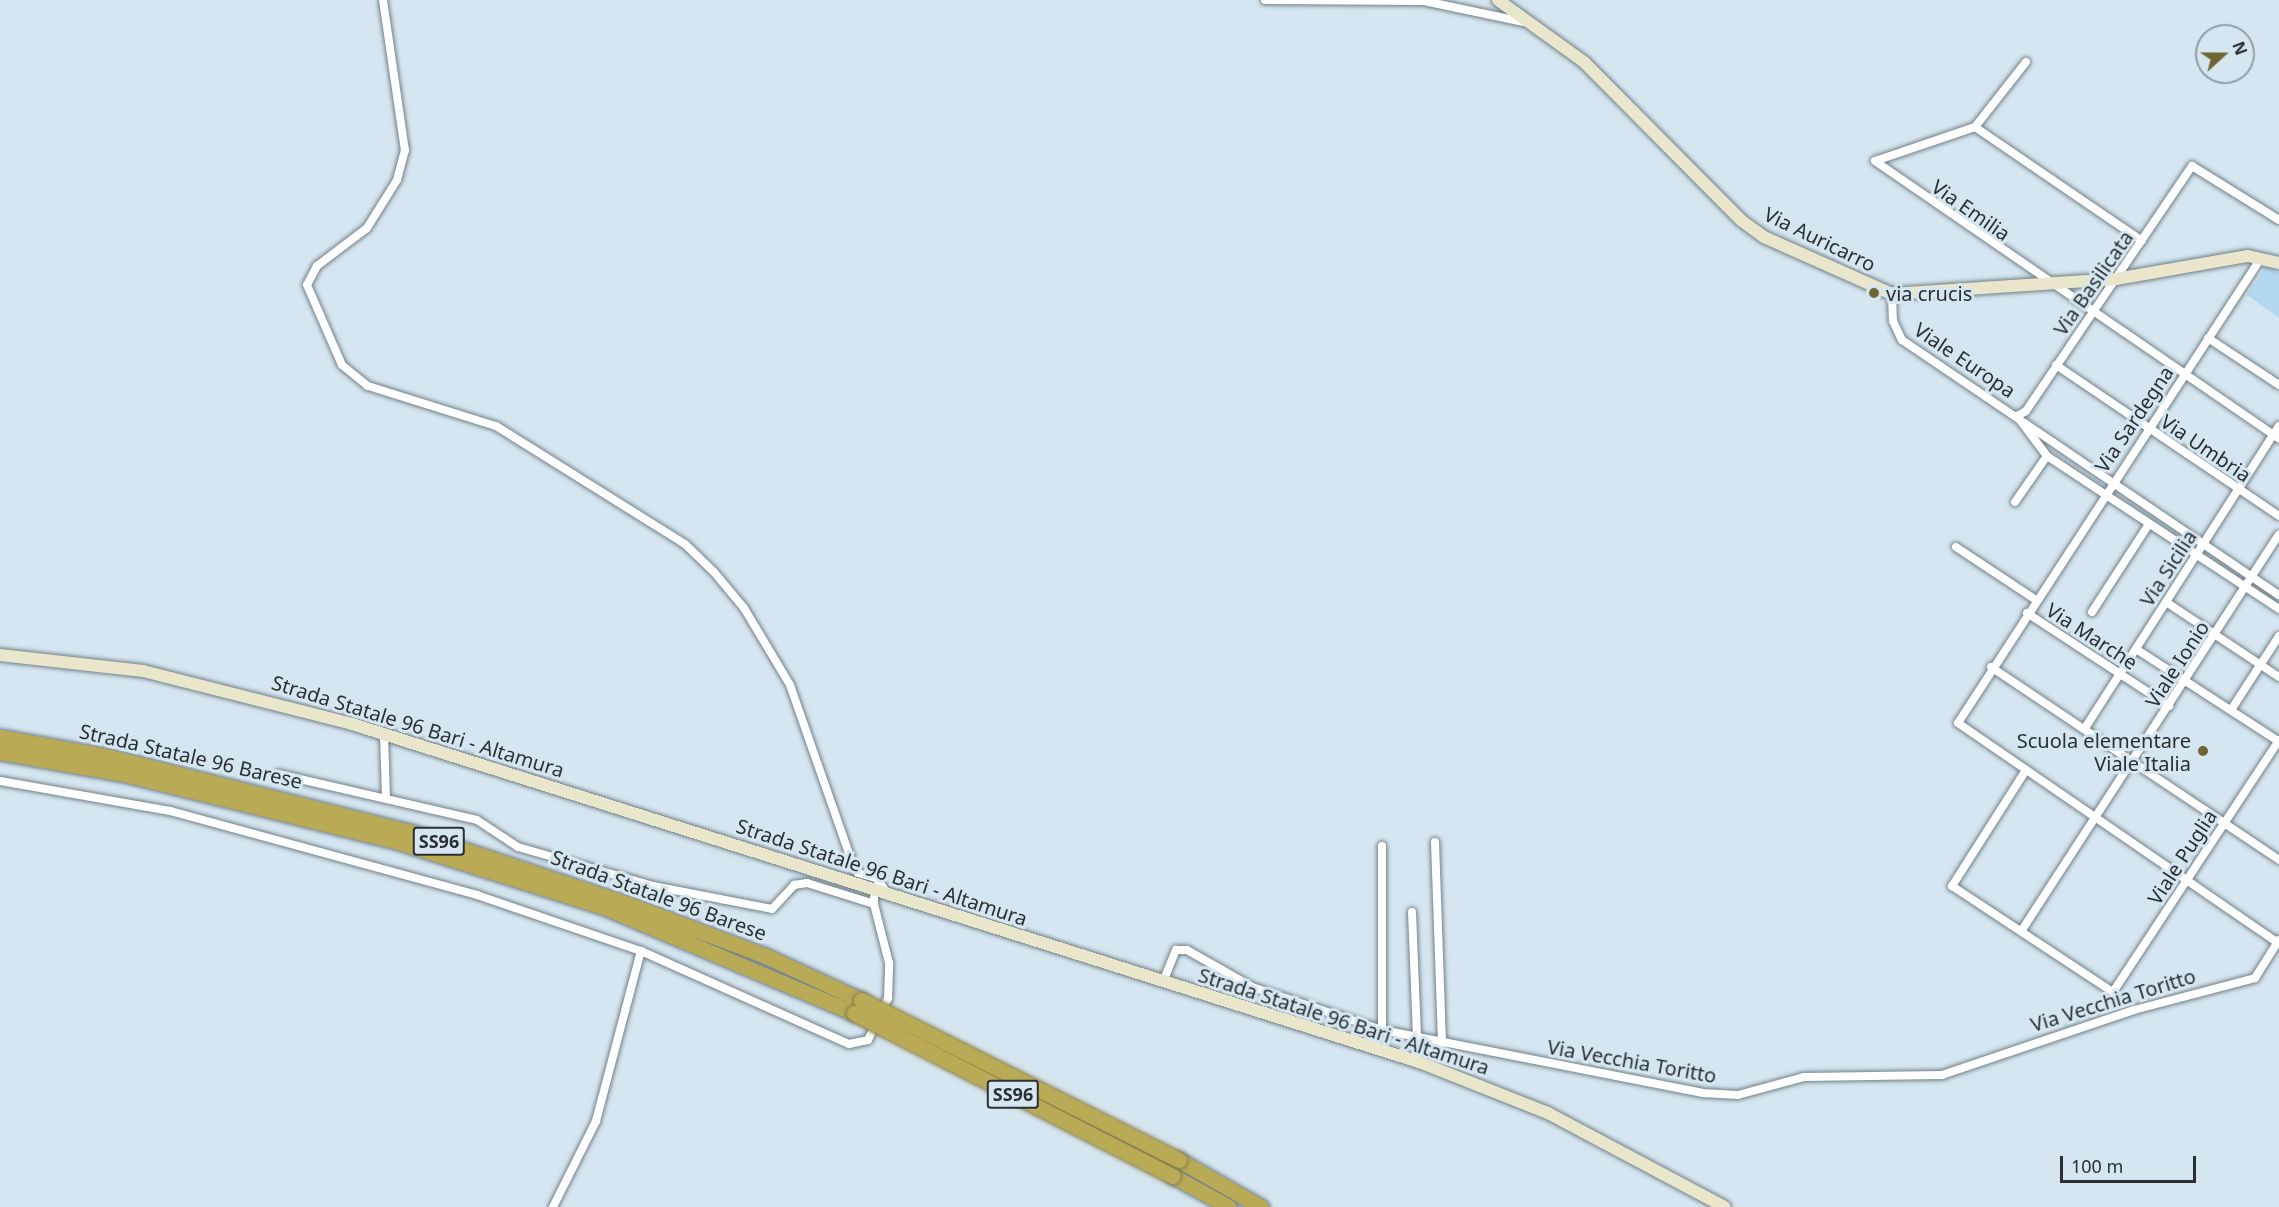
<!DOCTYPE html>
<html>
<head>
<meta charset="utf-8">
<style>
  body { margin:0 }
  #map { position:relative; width:2279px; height:1207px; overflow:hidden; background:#d6e6f0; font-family:"Noto Sans",sans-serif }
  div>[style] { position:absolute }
  .green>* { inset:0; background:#b2d8f0 }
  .roads { filter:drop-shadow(0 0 2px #728089) drop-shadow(0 0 2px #728089) }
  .street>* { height:8px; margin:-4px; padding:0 4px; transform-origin:4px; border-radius:4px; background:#fff }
  .secondary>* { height:12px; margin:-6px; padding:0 6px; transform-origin:6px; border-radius:6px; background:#eae6cc }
  .highway>* { height:15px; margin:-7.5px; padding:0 7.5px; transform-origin:7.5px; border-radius:7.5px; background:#b9aa56 }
  .bridges { filter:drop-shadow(0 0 2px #877f4a) drop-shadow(0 0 2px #877f4a) }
  .highway-bridge>* { height:15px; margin:-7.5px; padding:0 7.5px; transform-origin:7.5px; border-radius:7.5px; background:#b9aa56 }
  .dots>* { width:16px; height:16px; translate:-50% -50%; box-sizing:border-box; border:3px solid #d6e6f0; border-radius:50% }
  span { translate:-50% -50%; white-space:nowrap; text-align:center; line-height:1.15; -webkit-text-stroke:6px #d6e6f0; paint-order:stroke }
  .shield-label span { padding:2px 4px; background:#d6e6f0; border:2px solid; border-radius:4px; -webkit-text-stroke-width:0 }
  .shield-label { font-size:18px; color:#292f33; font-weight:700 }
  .street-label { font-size:20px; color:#292f33 }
  .poi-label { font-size:20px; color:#292f33 }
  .left { translate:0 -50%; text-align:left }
  .right { translate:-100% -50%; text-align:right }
  .north { position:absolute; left:2195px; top:24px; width:60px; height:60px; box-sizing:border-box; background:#d6e6f0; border:2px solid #919da4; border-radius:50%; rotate:69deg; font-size:16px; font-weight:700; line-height:24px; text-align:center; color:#292f33 }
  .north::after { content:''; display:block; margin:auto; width:21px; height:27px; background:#706633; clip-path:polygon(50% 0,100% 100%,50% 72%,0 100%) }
  .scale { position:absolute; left:2060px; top:1156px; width:136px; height:27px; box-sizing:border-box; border:3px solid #292f33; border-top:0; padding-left:8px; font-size:18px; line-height:21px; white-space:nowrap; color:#292f33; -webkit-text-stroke:4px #d6e6f0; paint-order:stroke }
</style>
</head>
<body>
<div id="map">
  <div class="green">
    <div style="clip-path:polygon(2267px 265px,2279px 273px,2279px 318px,2247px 295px)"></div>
  </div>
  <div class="roads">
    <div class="street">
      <div style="left:383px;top:0;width:152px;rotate:81.7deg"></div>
      <div style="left:405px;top:150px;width:31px;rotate:105deg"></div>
      <div style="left:397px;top:180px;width:57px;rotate:122deg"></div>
      <div style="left:367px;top:228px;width:63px;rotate:142.8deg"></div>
      <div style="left:317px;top:266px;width:21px;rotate:118deg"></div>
      <div style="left:307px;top:285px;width:87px;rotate:66.4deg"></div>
      <div style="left:342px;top:365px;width:33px;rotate:39deg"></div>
      <div style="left:368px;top:386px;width:134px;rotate:17.4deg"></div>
      <div style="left:496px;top:426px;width:223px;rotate:32deg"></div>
      <div style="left:685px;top:544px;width:40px;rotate:44deg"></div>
      <div style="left:714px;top:572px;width:47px;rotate:50.2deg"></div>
      <div style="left:744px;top:608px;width:90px;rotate:59.1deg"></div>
      <div style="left:790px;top:685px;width:191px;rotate:70.7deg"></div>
      <div style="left:853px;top:865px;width:9px;rotate:58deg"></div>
      <div style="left:858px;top:873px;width:19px;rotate:16deg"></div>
      <div style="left:876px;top:878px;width:20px;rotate:53deg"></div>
      <div style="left:1265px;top:0;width:159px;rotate:0.4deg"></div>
      <div style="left:1424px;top:1px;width:102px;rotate:11.9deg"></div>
      <div style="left:2026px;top:62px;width:83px;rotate:128.1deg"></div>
      <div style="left:1975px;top:127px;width:202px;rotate:34.3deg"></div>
      <div style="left:1875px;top:161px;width:490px;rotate:34.5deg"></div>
      <div style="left:1875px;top:161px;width:106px;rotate:-18.8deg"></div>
      <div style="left:2261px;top:258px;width:555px;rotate:123.09deg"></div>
      <div style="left:1958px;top:723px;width:390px;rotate:34.5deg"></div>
      <div style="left:1892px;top:294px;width:27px;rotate:88deg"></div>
      <div style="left:1893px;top:321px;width:21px;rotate:65deg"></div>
      <div style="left:1902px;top:340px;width:455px;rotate:34.1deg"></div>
      <div style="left:2208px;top:338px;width:85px;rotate:33.5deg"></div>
      <div style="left:2056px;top:365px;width:269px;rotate:34.1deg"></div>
      <div style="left:2017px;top:416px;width:10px;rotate:-29deg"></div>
      <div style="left:2026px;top:411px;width:296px;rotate:-55.9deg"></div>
      <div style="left:2192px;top:166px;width:102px;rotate:31.8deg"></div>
      <div style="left:2017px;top:416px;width:50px;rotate:53.1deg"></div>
      <div style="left:2047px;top:456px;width:278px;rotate:33.4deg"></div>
      <div style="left:2015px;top:502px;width:56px;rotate:-55.2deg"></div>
      <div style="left:1956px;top:547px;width:96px;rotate:33.5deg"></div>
      <div style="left:2166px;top:602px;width:136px;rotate:33.6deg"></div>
      <div style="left:2092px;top:612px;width:105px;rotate:-57.1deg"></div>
      <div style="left:2027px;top:613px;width:170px;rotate:33.2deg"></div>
      <div style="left:2136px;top:649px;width:169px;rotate:32.9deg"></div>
      <div style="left:1991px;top:667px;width:347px;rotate:33.8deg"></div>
      <div style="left:2231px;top:710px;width:88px;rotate:-57deg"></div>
      <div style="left:2085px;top:728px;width:359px;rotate:-57.3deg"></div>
      <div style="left:384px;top:734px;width:63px;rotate:88.2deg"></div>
      <div style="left:2026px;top:770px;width:138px;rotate:122.5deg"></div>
      <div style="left:1952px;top:886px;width:193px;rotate:33.4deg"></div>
      <div style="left:2113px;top:992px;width:302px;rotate:-56.6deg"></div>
      <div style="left:278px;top:774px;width:204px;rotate:13deg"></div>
      <div style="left:477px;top:820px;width:49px;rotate:33.4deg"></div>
      <div style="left:518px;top:847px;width:141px;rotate:16.1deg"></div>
      <div style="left:653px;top:886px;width:121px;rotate:10.9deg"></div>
      <div style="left:772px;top:909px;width:33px;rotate:-47deg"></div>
      <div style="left:794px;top:885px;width:13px;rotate:-9deg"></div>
      <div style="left:807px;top:883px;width:70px;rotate:17.4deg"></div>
      <div style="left:874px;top:904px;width:6px;rotate:-90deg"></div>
      <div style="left:0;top:781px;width:173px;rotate:10deg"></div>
      <div style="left:170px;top:811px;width:318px;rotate:15.3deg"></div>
      <div style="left:477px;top:895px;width:173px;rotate:18.9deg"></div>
      <div style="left:641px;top:951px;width:228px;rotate:24.1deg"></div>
      <div style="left:849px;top:1044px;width:19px;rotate:-12deg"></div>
      <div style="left:868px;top:1040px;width:47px;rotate:-64.5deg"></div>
      <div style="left:888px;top:998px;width:35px;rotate:-88deg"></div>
      <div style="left:889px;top:963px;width:61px;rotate:-104.3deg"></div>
      <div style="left:1435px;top:842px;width:201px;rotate:88deg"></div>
      <div style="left:1382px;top:846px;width:184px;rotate:90deg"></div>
      <div style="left:1412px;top:912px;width:126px;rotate:87.7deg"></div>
      <div style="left:2022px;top:930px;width:471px;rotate:-57deg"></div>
      <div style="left:1163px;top:982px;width:35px;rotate:-68deg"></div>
      <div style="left:1176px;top:950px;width:11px"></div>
      <div style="left:1187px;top:950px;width:75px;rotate:29.6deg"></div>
      <div style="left:1252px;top:987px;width:137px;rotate:18.3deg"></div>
      <div style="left:1382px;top:1030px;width:326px;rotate:11.1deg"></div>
      <div style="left:1702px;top:1093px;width:36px;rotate:3deg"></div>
      <div style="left:1738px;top:1095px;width:68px;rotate:-15.3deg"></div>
      <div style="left:1804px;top:1077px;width:138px;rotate:-0.8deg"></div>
      <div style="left:1942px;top:1075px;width:203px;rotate:-18.7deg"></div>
      <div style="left:2134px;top:1010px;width:125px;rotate:-14.8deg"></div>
      <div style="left:2255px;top:978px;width:45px;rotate:-57.7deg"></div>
      <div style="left:553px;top:1207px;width:96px;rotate:-63.4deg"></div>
      <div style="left:596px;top:1121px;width:176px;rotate:-75.2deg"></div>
    </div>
    <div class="secondary">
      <div style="left:1498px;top:0;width:106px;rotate:35.8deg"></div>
      <div style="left:1584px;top:62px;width:224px;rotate:45.2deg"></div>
      <div style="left:1742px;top:221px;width:27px;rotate:36deg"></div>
      <div style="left:1764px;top:237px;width:140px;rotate:24deg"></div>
      <div style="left:1892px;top:294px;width:225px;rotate:-3.8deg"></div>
      <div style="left:2116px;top:279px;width:134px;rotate:-9.9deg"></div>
      <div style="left:2248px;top:256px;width:32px;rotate:13deg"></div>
      <div style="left:0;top:655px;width:144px;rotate:6.4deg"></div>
      <div style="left:143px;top:671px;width:216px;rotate:14.2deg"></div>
      <div style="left:352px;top:724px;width:1119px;rotate:17.58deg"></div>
      <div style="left:1419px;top:1062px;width:139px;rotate:21.6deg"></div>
      <div style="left:1548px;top:1113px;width:200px;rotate:28deg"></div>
    </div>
    <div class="highway">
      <div style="left:0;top:737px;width:108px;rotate:10.2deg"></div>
      <div style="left:106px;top:756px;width:314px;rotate:14deg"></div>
      <div style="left:411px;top:832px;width:225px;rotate:18.4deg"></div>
      <div style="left:625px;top:903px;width:151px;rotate:20.6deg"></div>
      <div style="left:766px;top:956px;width:105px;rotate:24.9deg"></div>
      <div style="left:0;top:752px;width:126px;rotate:10.1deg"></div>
      <div style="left:124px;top:774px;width:286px;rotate:13.9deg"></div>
      <div style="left:402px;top:843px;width:212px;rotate:17.6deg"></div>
      <div style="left:604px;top:907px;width:272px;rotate:23deg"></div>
      <div style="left:1179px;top:1160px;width:95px;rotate:29.8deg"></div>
      <div style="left:1173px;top:1176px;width:64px;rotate:29deg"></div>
    </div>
  </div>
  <div class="bridges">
    <div class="highway-bridge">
      <div style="left:861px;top:1000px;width:356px;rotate:26.7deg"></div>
      <div style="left:854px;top:1013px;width:358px;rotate:27.1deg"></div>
    </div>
  </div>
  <div class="dots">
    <div style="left:1874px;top:293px;background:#706633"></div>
    <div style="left:2203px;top:751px;background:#706633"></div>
  </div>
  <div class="shield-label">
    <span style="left:439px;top:841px">SS96</span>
    <span style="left:1013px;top:1094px">SS96</span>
  </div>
  <div class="street-label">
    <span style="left:1971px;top:210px;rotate:35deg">Via Emilia</span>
    <span style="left:1820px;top:239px;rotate:26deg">Via Auricarro</span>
    <span style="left:2093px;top:283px;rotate:-55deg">Via Basilicata</span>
    <span style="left:1965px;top:360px;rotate:34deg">Viale Europa</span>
    <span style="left:2134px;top:419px;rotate:-56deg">Via Sardegna</span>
    <span style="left:2206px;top:448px;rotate:34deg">Via Umbria</span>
    <span style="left:2168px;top:568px;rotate:-57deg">Via Sicilia</span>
    <span style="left:2092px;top:636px;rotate:33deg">Via Marche</span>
    <span style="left:2177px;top:664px;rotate:-57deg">Viale Ionio</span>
    <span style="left:418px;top:726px;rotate:17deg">Strada Statale 96 Bari - Altamura</span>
    <span style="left:191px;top:756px;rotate:13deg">Strada Statale 96 Barese</span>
    <span style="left:2182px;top:857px;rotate:-57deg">Viale Puglia</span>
    <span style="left:882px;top:872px;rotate:18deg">Strada Statale 96 Bari - Altamura</span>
    <span style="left:659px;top:895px;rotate:20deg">Strada Statale 96 Barese</span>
    <span style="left:2113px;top:1000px;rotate:-17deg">Via Vecchia Toritto</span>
    <span style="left:1344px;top:1021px;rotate:18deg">Strada Statale 96 Bari - Altamura</span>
    <span style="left:1632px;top:1061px;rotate:10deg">Via Vecchia Toritto</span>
  </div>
  <div class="poi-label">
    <span class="left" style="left:1886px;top:293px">via crucis</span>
    <span class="right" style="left:2191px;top:752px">Scuola elementare<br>Viale Italia</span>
  </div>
  <div class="north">N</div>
  <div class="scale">100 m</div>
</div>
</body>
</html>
